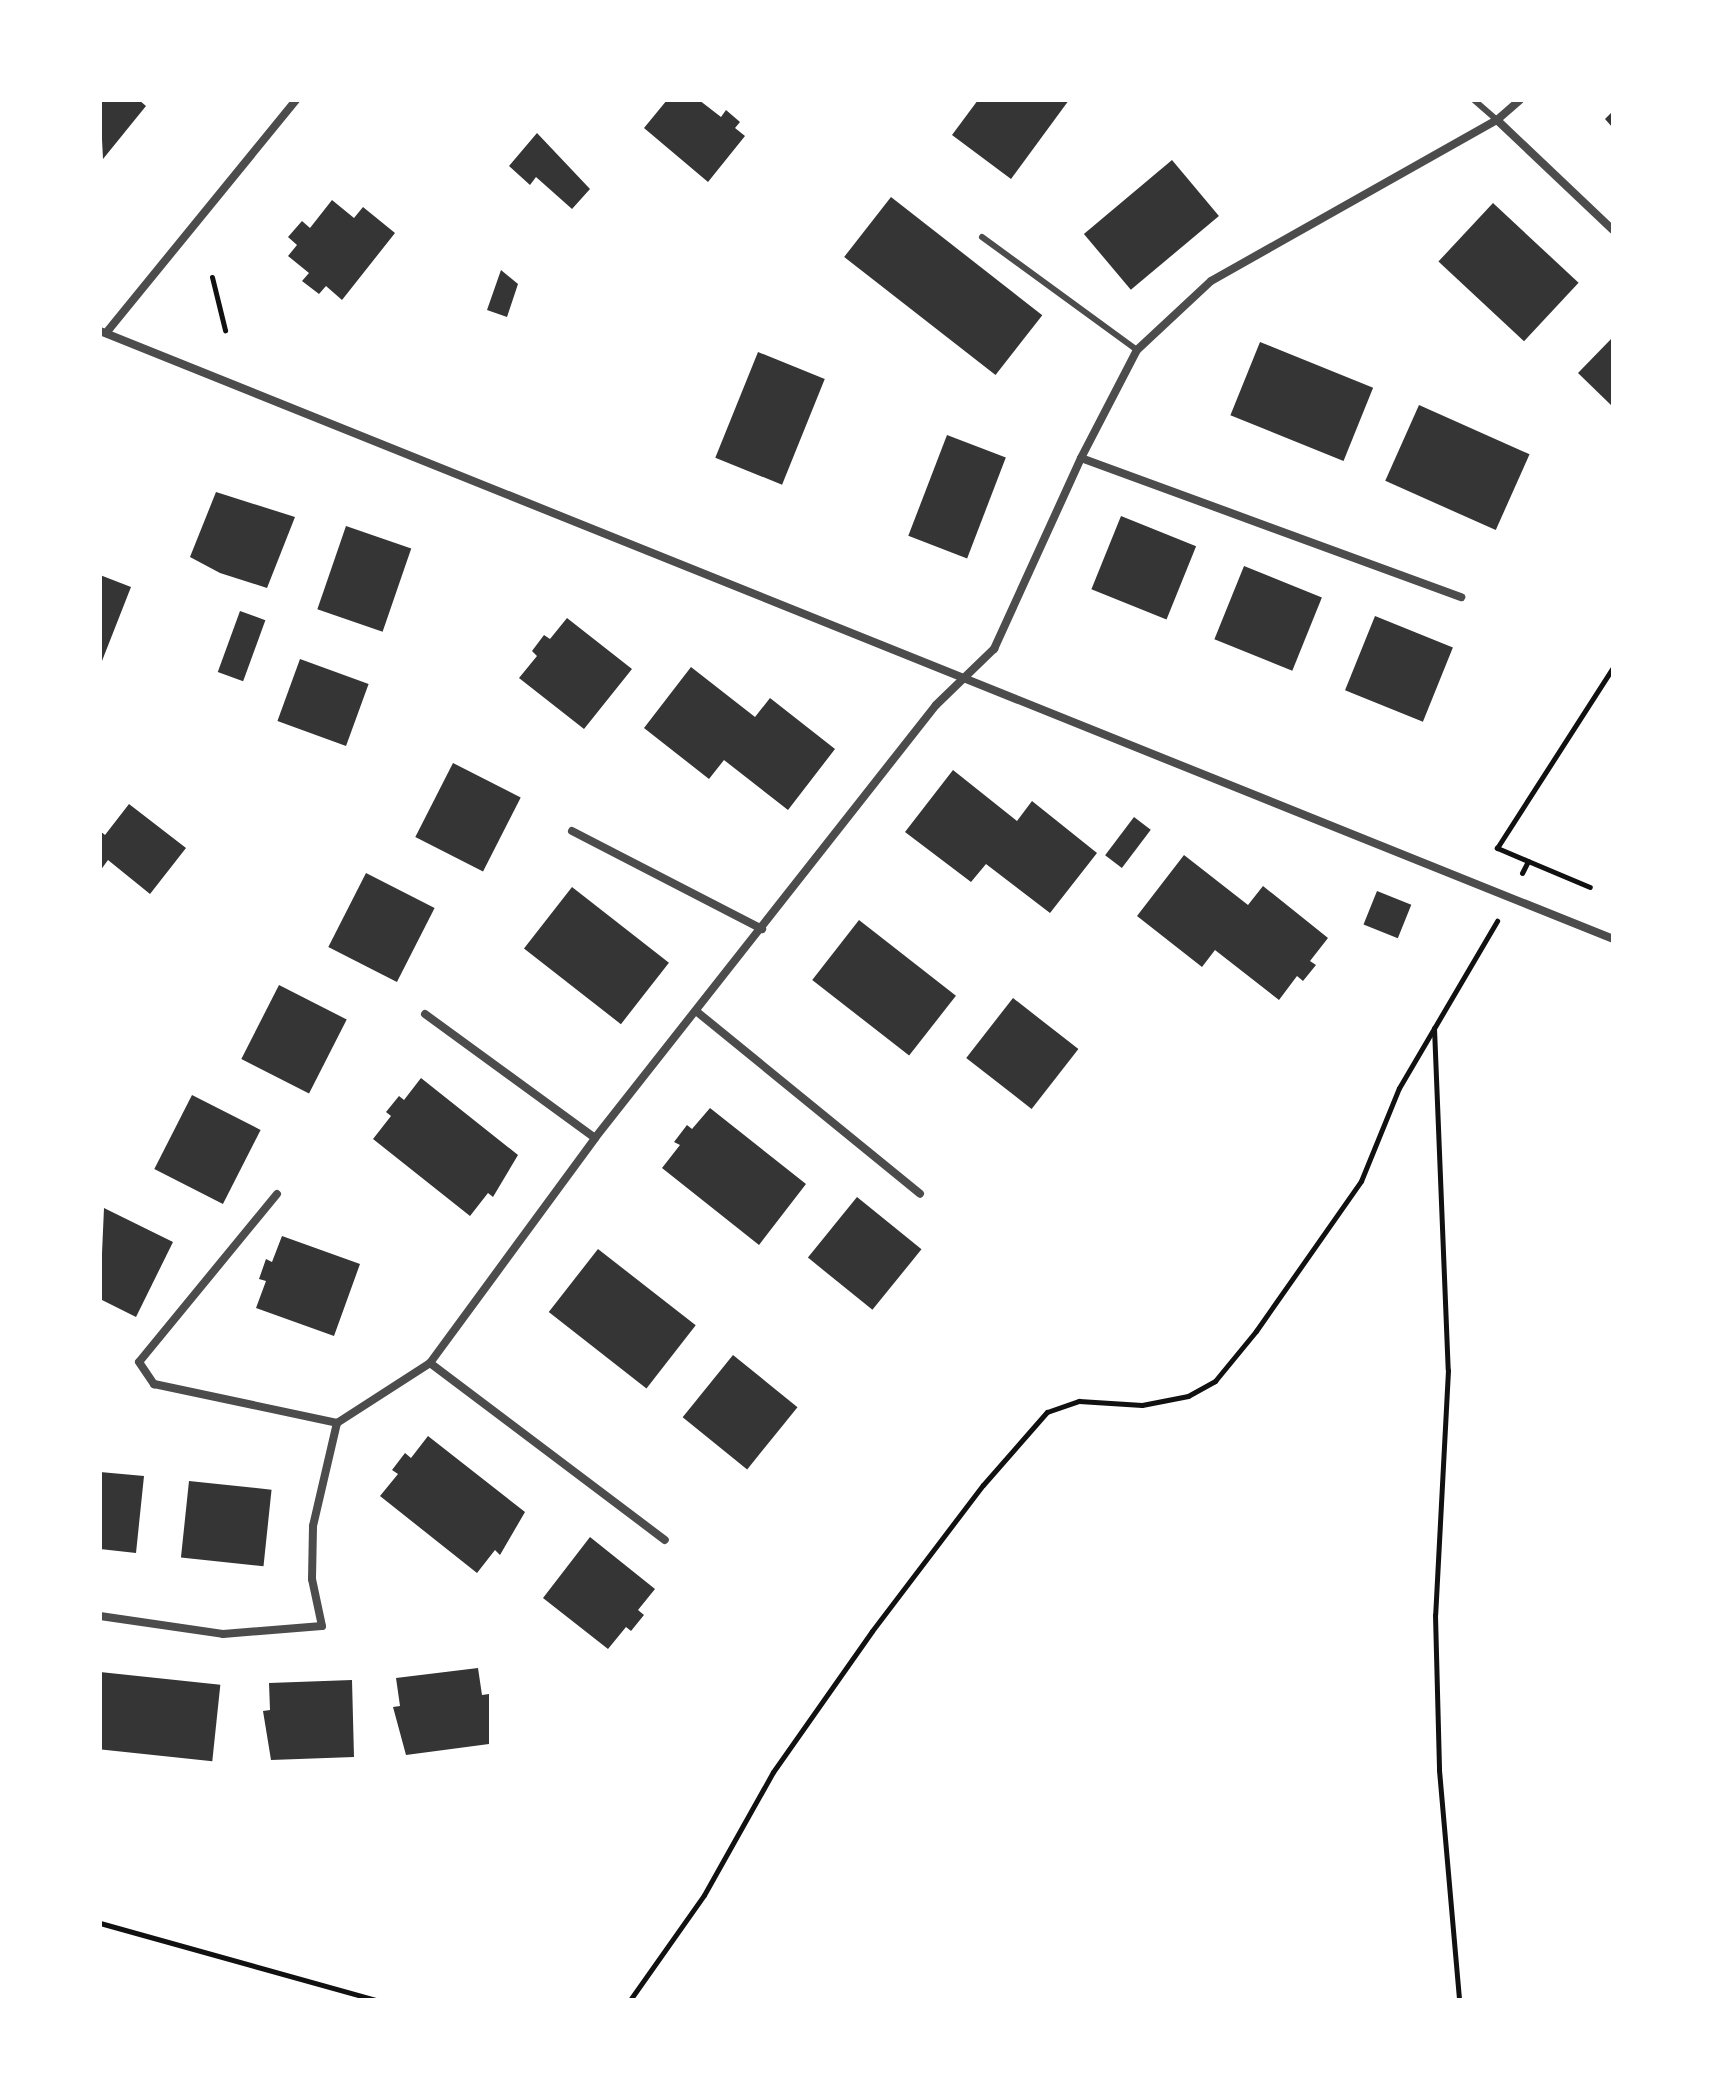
<!DOCTYPE html>
<html>
<head>
<meta charset="utf-8">
<style>
  body { margin:0 }
  #map { position:relative; width:1713px; height:2100px; overflow:hidden; background:#fff; font-family:"Archivo Narrow",sans-serif }
  div>[style] { position:absolute }
  .building>* { inset:0; background:#353535; transform-origin:0 0 }
  .path>* { height:5px; margin:-2.5px; padding:0 2.5px; transform-origin:2.5px; border-radius:2.5px; background:#111 }
  .service>* { height:6px; margin:-3px; padding:0 3px; transform-origin:3px; border-radius:3px; background:#4c4c4c }
  .minor>* { height:8px; margin:-4px; padding:0 4px; transform-origin:4px; border-radius:4px; background:#4c4c4c }
  span { translate:-50% -50%; white-space:nowrap; text-align:center; line-height:1.15; -webkit-text-stroke:8px #fff; paint-order:stroke }
  .frame { position:absolute; inset:0; border:102px solid #fff; pointer-events:none }
</style>
</head>
<body>
<div id="map">
  <div class="building">
    <div style="clip-path:polygon(100px 100px,139px 100px,146px 106px,103px 159px)"></div>
    <div style="clip-path:polygon(667px 100px,699px 100px,721px 117px,726px 110px,740px 122px,735px 128px,745px 136px,708px 182px,644px 128px)"></div>
    <div style="clip-path:polygon(978px 100px,1069px 100px,1011px 179px,952px 135px)"></div>
    <div style="clip-path:polygon(1613px 111px,1613px 128px,1605px 119px)"></div>
    <div style="clip-path:polygon(537px 133px,590px 189px,572px 209px,536px 177px,530px 185px,509px 166px)"></div>
    <div style="left:1172px;top:160px;width:73px;height:115px;rotate:50deg"></div>
    <div style="left:891px;top:197px;width:192px;height:76px;rotate:38deg"></div>
    <div style="clip-path:polygon(332px 200px,354px 218px,363px 207px,395px 233px,342px 300px,326px 286px,319px 294px,302px 281px,309px 273px,288px 256px,297px 245px,288px 237px,302px 221px,310px 228px)"></div>
    <div style="left:1493px;top:203px;width:117px;height:80px;rotate:43deg"></div>
    <div style="clip-path:polygon(501px 270px,518px 284px,507px 317px,487px 310px)"></div>
    <div style="clip-path:polygon(1613px 337px,1613px 407px,1578px 373px)"></div>
    <div style="left:1260px;top:342px;width:122px;height:79px;rotate:22deg"></div>
    <div style="left:758px;top:352px;width:72px;height:114px;rotate:22deg"></div>
    <div style="left:1419px;top:405px;width:121px;height:83px;rotate:24deg"></div>
    <div style="left:947px;top:435px;width:63px;height:108px;rotate:21deg"></div>
    <div style="clip-path:polygon(216px 492px,295px 517px,267px 588px,220px 573px,190px 557px)"></div>
    <div style="left:1121px;top:516px;width:81px;height:79px;rotate:22deg"></div>
    <div style="left:346px;top:526px;width:69px;height:88px;rotate:19deg"></div>
    <div style="left:1244px;top:566px;width:84px;height:79px;rotate:22deg"></div>
    <div style="clip-path:polygon(100px 575px,131px 587px,100px 666px)"></div>
    <div style="left:240px;top:611px;width:27px;height:65px;rotate:20deg"></div>
    <div style="left:1375px;top:616px;width:84px;height:80px;rotate:22deg"></div>
    <div style="clip-path:polygon(567px 618px,632px 669px,584px 729px,519px 678px,537px 656px,532px 651px,544px 635px,550px 639px)"></div>
    <div style="left:300px;top:659px;width:73px;height:66px;rotate:20deg"></div>
    <div style="clip-path:polygon(691px 667px,755px 717px,770px 698px,835px 749px,788px 810px,724px 760px,709px 779px,644px 728px)"></div>
    <div style="left:453px;top:763px;width:76px;height:83px;rotate:27deg"></div>
    <div style="clip-path:polygon(953px 770px,1017px 821px,1032px 801px,1097px 853px,1050px 913px,986px 864px,971px 882px,905px 832px)"></div>
    <div style="clip-path:polygon(129px 804px,186px 848px,150px 894px,108px 860px,100px 871px,100px 831px,105px 835px)"></div>
    <div style="left:1134px;top:817px;width:21px;height:48px;rotate:37deg"></div>
    <div style="clip-path:polygon(1184px 855px,1248px 905px,1263px 886px,1328px 938px,1310px 961px,1316px 965px,1303px 981px,1297px 976px,1279px 1000px,1215px 950px,1202px 967px,1137px 916px)"></div>
    <div style="left:366px;top:873px;width:77px;height:83px;rotate:27deg"></div>
    <div style="left:572px;top:887px;width:123px;height:78px;rotate:38deg"></div>
    <div style="left:1377px;top:891px;width:37px;height:36px;rotate:22deg"></div>
    <div style="left:859px;top:920px;width:123px;height:76px;rotate:38deg"></div>
    <div style="left:279px;top:985px;width:76px;height:83px;rotate:27deg"></div>
    <div style="left:1013px;top:998px;width:83px;height:76px;rotate:38deg"></div>
    <div style="clip-path:polygon(421px 1078px,518px 1155px,493px 1197px,488px 1193px,470px 1216px,373px 1139px,391px 1116px,386px 1112px,399px 1096px,404px 1100px)"></div>
    <div style="left:192px;top:1095px;width:77px;height:83px;rotate:27deg"></div>
    <div style="clip-path:polygon(710px 1108px,806px 1184px,759px 1245px,662px 1168px,680px 1145px,674px 1142px,687px 1125px,692px 1129px)"></div>
    <div style="left:857px;top:1197px;width:83px;height:78px;rotate:39deg"></div>
    <div style="clip-path:polygon(104px 1208px,173px 1242px,136px 1317px,100px 1299px)"></div>
    <div style="clip-path:polygon(282px 1236px,360px 1264px,334px 1336px,256px 1308px,266px 1281px,259px 1279px,266px 1259px,272px 1262px)"></div>
    <div style="left:598px;top:1249px;width:124px;height:80px;rotate:38deg"></div>
    <div style="left:733px;top:1355px;width:83px;height:80px;rotate:39deg"></div>
    <div style="clip-path:polygon(428px 1436px,525px 1512px,500px 1555px,495px 1550px,477px 1573px,380px 1496px,398px 1474px,392px 1470px,405px 1453px,411px 1458px)"></div>
    <div style="clip-path:polygon(100px 1472px,144px 1476px,136px 1553px,100px 1549px)"></div>
    <div style="left:189px;top:1481px;width:83px;height:77px;rotate:6deg"></div>
    <div style="clip-path:polygon(590px 1537px,655px 1589px,638px 1610px,644px 1615px,631px 1631px,626px 1627px,608px 1649px,543px 1598px)"></div>
    <div style="clip-path:polygon(478px 1668px,482px 1695px,489px 1694px,489px 1744px,406px 1755px,393px 1707px,400px 1706px,396px 1678px)"></div>
    <div style="left:100px;top:1672px;width:121px;height:77px;rotate:6deg"></div>
    <div style="clip-path:polygon(352px 1680px,354px 1757px,271px 1760px,263px 1711px,270px 1710px,269px 1683px)"></div>
  </div>
  <div class="path">
    <div style="left:212px;top:277px;width:55px;rotate:76.2deg"></div>
    <div style="left:1528px;top:861px;width:67px;rotate:22.8deg"></div>
    <div style="left:1522px;top:873px;width:13px;rotate:-63deg"></div>
    <div style="left:1528px;top:861px;width:34px;rotate:-157deg"></div>
    <div style="left:1497px;top:848px;width:215px;rotate:-57.3deg"></div>
    <div style="left:1434px;top:1028px;width:342px;rotate:87.7deg"></div>
    <div style="left:1448px;top:1370px;width:245px;rotate:93deg"></div>
    <div style="left:1435px;top:1615px;width:155px;rotate:88.5deg"></div>
    <div style="left:1439px;top:1770px;width:231px;rotate:85deg"></div>
    <div style="left:100px;top:1923px;width:286px;rotate:15.6deg"></div>
    <div style="left:630px;top:2000px;width:128px;rotate:-54.8deg"></div>
    <div style="left:704px;top:1895px;width:141px;rotate:-60.7deg"></div>
    <div style="left:773px;top:1772px;width:172px;rotate:-54.9deg"></div>
    <div style="left:872px;top:1631px;width:183px;rotate:-52.8deg"></div>
    <div style="left:983px;top:1485px;width:97px;rotate:-48.8deg"></div>
    <div style="left:1047px;top:1412px;width:34px;rotate:-19deg"></div>
    <div style="left:1079px;top:1401px;width:63px;rotate:3.6deg"></div>
    <div style="left:1142px;top:1405px;width:47px;rotate:-11.1deg"></div>
    <div style="left:1188px;top:1396px;width:31px;rotate:-29deg"></div>
    <div style="left:1215px;top:1381px;width:65px;rotate:-50.6deg"></div>
    <div style="left:1256px;top:1331px;width:183px;rotate:-55deg"></div>
    <div style="left:1361px;top:1181px;width:100px;rotate:-67.8deg"></div>
    <div style="left:1399px;top:1088px;width:194px;rotate:-59.6deg"></div>
  </div>
  <div class="service">
    <div style="left:1474px;top:100px;width:30px;rotate:41deg"></div>
    <div style="left:982px;top:237px;width:192px;rotate:36.1deg"></div>
  </div>
  <div class="minor">
    <div style="left:1497px;top:120px;width:160px;rotate:43.5deg"></div>
    <div style="left:100px;top:331px;width:1631px;rotate:21.89deg"></div>
    <div style="left:106px;top:333px;width:301px;rotate:-50.8deg"></div>
    <div style="left:1081px;top:458px;width:405px;rotate:20.1deg"></div>
    <div style="left:572px;top:831px;width:214px;rotate:27.3deg"></div>
    <div style="left:696px;top:1011px;width:289px;rotate:39.2deg"></div>
    <div style="left:425px;top:1014px;width:210px;rotate:36.1deg"></div>
    <div style="left:277px;top:1194px;width:217px;rotate:129.4deg"></div>
    <div style="left:139px;top:1362px;width:27px;rotate:56deg"></div>
    <div style="left:154px;top:1384px;width:187px;rotate:12deg"></div>
    <div style="left:430px;top:1363px;width:294px;rotate:37deg"></div>
    <div style="left:100px;top:1616px;width:124px;rotate:8.3deg"></div>
    <div style="left:223px;top:1634px;width:99px;rotate:-4.6deg"></div>
    <div style="left:322px;top:1626px;width:48px;rotate:-102deg"></div>
    <div style="left:312px;top:1579px;width:53px;rotate:-88.9deg"></div>
    <div style="left:313px;top:1526px;width:106px;rotate:-76.9deg"></div>
    <div style="left:337px;top:1423px;width:111px;rotate:-32.8deg"></div>
    <div style="left:430px;top:1363px;width:279px;rotate:-53.7deg"></div>
    <div style="left:595px;top:1138px;width:551px;rotate:-51.78deg"></div>
    <div style="left:936px;top:705px;width:81px;rotate:-44deg"></div>
    <div style="left:994px;top:649px;width:210px;rotate:-65.5deg"></div>
    <div style="left:1081px;top:458px;width:122px;rotate:-62.6deg"></div>
    <div style="left:1137px;top:350px;width:101px;rotate:-43deg"></div>
    <div style="left:1211px;top:281px;width:328px;rotate:-29.4deg"></div>
    <div style="left:1497px;top:120px;width:30px;rotate:-41deg"></div>
  </div>
  <div class="frame"></div>
</div>
</body>
</html>
